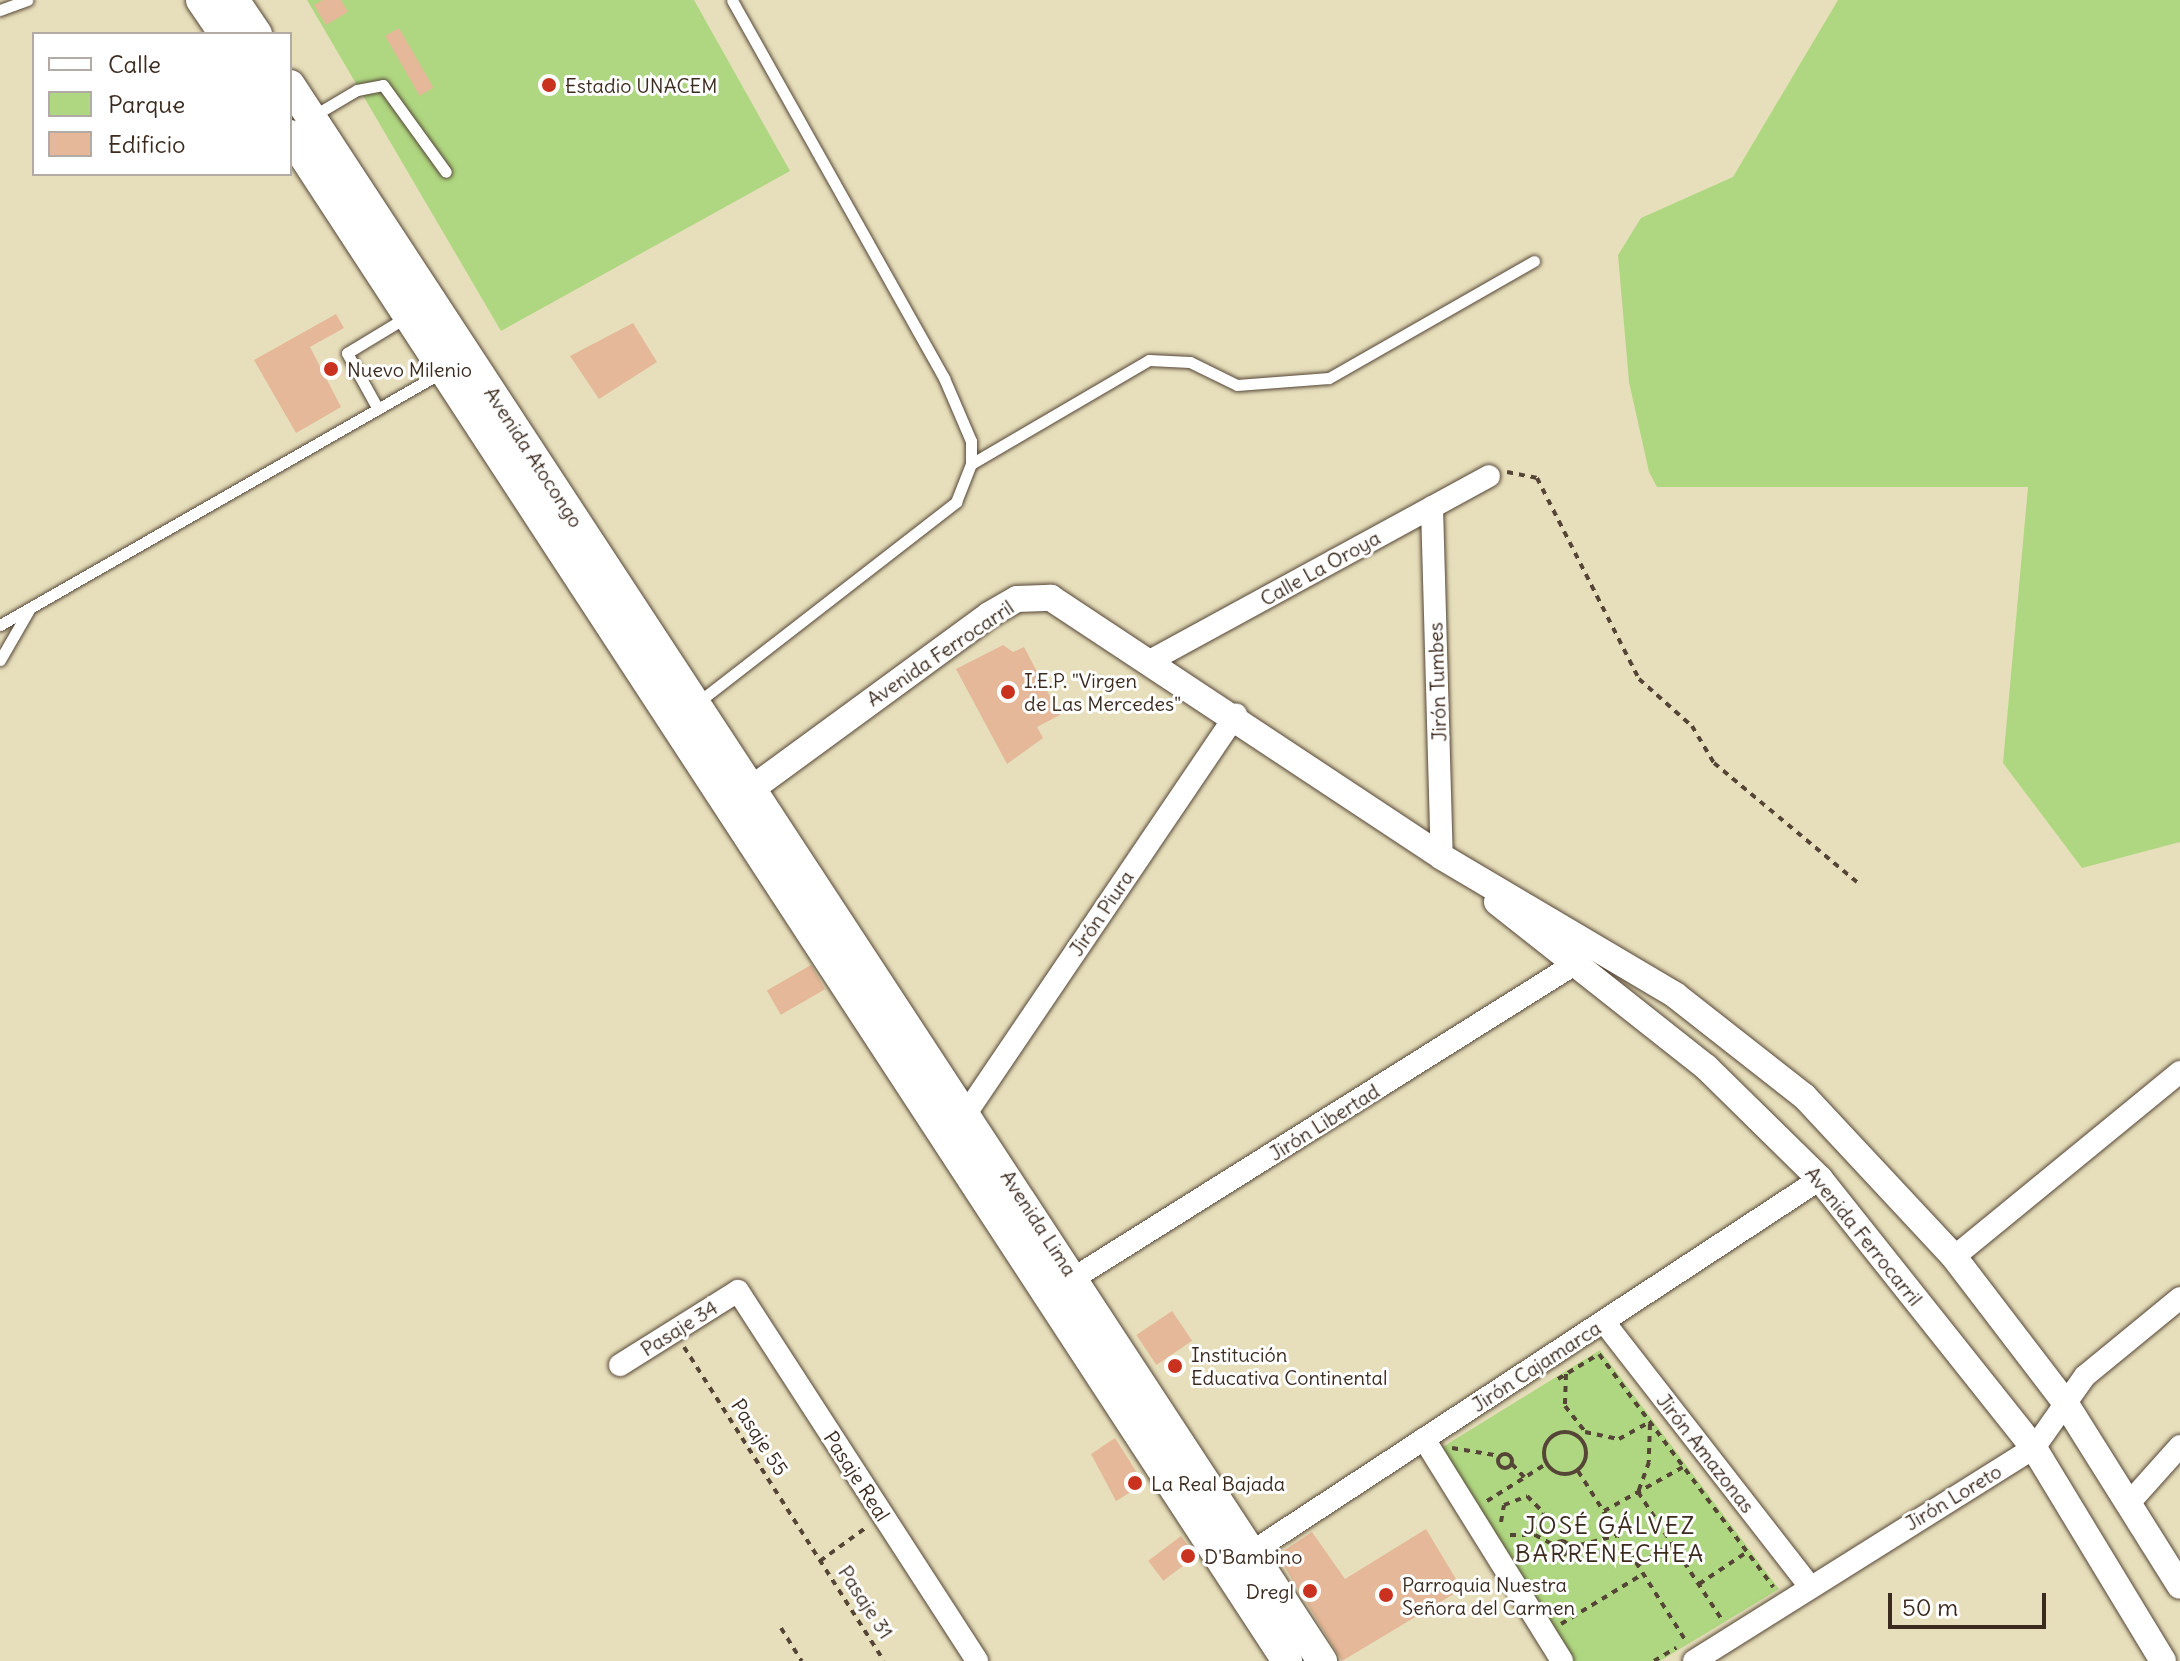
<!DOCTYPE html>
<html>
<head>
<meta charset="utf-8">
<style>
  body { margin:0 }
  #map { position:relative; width:2180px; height:1661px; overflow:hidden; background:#e7dfbb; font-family:Delius,sans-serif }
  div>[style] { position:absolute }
  .green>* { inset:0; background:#afd781 }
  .building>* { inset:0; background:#e4b898; transform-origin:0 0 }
  .path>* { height:4px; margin-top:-2px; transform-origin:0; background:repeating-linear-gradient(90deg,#554536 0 6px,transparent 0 12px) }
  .path>.ring { margin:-2px; padding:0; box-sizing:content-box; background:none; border:4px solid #554536; border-radius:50% }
  .roads { filter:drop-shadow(0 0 2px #554536) drop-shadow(0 0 2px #554536) }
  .service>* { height:11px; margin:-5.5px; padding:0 5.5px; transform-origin:5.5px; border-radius:5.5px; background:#fff }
  .minor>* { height:22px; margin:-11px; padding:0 11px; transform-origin:11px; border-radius:11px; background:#fff }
  .tertiary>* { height:26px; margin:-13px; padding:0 13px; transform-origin:13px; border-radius:13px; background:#fff }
  .secondary>* { height:30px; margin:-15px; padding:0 15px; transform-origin:15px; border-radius:15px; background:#fff }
  .dots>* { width:22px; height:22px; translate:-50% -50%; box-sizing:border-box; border:4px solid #fff; border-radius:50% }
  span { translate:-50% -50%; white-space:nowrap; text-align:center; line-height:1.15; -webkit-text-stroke:6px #fff; paint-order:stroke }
  .poi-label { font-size:20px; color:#3b2a1e }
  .left { translate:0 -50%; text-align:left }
  .right { translate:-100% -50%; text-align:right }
  .street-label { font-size:20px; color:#3b2a1e }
  .quarter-label { font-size:24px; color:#3b2a1e; letter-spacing:2px }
  .legend { position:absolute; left:32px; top:32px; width:260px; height:144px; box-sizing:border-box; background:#fff; border:2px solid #b1aaa5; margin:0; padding:10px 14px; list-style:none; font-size:24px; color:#3b2a1e }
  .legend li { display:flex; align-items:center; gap:16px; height:40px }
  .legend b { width:40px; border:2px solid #b1aaa5 }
  .scale { position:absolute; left:1888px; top:1593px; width:158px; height:36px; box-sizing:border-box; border:4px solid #3b2a1e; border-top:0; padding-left:10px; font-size:24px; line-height:28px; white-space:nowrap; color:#3b2a1e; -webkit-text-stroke:6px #fff; paint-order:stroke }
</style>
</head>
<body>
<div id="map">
  <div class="green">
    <div style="clip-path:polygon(307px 0,694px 0,790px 171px,501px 331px)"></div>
    <div style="clip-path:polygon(1838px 0,2180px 0,2180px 842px,2082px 868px,2003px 763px,2028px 487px,1657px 487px,1649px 472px,1629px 382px,1618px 255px,1641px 218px,1733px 177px)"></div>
    <div style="clip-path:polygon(1600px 1350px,1779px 1589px,1660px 1661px,1568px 1661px,1441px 1448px)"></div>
  </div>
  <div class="building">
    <div style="clip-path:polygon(323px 0,341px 0,348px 12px,326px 25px,314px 5px)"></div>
    <div style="left:399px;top:28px;width:69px;height:16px;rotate:60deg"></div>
    <div style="clip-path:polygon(336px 314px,344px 328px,310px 347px,341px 407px,296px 433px,254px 360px)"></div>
    <div style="clip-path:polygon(633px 323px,657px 362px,599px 399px,570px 356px)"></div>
    <div style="clip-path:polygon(1003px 645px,1013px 652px,1024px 647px,1060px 715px,1037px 727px,1043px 738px,1007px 764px,956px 669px)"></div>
    <div style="left:811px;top:965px;width:28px;height:51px;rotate:60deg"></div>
    <div style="left:1172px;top:1311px;width:36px;height:43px;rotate:56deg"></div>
    <div style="clip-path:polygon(1115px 1438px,1144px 1484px,1116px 1501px,1091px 1454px)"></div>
    <div style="clip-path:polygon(1426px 1529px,1462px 1589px,1342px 1661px,1281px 1561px,1285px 1550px,1312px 1532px,1345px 1579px)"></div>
    <div style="left:1181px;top:1536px;width:25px;height:41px;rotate:53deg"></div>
  </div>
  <div class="path">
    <div style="left:1507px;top:472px;width:31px;rotate:11deg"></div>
    <div style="left:1537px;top:478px;width:225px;rotate:63.1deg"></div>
    <div style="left:1639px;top:679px;width:71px;rotate:41.6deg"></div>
    <div style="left:1692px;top:726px;width:43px;rotate:59.3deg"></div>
    <div style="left:1714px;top:763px;width:186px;rotate:39.8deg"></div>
    <div style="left:684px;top:1347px;width:372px;rotate:57.5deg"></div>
    <div style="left:1566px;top:1374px;width:32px;rotate:92deg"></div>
    <div style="left:1565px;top:1406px;width:33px;rotate:52deg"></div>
    <div style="left:1585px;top:1432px;width:35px;rotate:12deg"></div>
    <div style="left:1619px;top:1439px;width:35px;rotate:-29deg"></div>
    <div style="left:1558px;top:1379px;width:48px;rotate:-31.4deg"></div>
    <div style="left:1599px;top:1354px;width:291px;rotate:53.2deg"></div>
    <div style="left:1650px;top:1424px;width:38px;rotate:92deg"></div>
    <div style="left:1649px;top:1462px;width:32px;rotate:110deg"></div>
    <div style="left:1638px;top:1492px;width:153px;rotate:56.7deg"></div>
    <div class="ring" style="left:1544px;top:1432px;width:38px;height:38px"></div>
    <div style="left:1452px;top:1448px;width:49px;rotate:9.5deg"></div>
    <div class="ring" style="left:1498px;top:1454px;width:10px;height:10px"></div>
    <div style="left:1512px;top:1464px;width:18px;rotate:47deg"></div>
    <div style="left:1578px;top:1471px;width:201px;rotate:57.6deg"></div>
    <div style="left:1487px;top:1501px;width:70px;rotate:-32.1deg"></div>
    <div style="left:1604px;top:1511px;width:90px;rotate:-29.1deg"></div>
    <div style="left:1501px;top:1522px;width:17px;rotate:-80deg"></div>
    <div style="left:1504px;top:1505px;width:25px;rotate:-21deg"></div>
    <div style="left:1527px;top:1496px;width:24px;rotate:45deg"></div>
    <div style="left:1544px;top:1513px;width:24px;rotate:112deg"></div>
    <div style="left:1510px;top:1535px;width:25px"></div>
    <div style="left:1535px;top:1535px;width:24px;rotate:28deg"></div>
    <div class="ring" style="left:1555px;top:1541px;width:10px;height:10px"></div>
    <div style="left:1568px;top:1548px;width:53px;rotate:-14.3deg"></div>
    <div style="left:820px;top:1561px;width:58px;rotate:-35.9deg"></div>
    <div style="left:1638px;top:1565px;width:40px;rotate:-32deg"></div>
    <div style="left:1699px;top:1584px;width:58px;rotate:-33.7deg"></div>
    <div style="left:1561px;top:1624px;width:96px;rotate:-31.4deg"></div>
    <div style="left:781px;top:1628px;width:39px;rotate:58deg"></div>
    <div style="left:1654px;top:1661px;width:26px;rotate:-31deg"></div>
  </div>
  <div class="roads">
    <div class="service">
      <div style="left:0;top:10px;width:29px;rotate:-20deg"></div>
      <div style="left:313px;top:116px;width:51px;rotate:-30.6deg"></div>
      <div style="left:357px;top:90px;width:26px;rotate:-11deg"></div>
      <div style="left:383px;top:85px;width:107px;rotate:54.1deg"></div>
      <div style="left:378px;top:409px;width:64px;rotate:-119deg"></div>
      <div style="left:347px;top:353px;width:71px;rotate:-31.2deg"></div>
      <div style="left:971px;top:464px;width:206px;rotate:-30.3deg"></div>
      <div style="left:1149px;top:360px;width:41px;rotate:2.8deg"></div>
      <div style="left:1190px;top:362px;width:52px;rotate:26.1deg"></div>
      <div style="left:1237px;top:385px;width:92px;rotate:-4.4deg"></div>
      <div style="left:1329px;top:378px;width:236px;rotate:-29.7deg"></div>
      <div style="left:0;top:625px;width:512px;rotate:-29.77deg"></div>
      <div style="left:0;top:660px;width:60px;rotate:-60deg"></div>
      <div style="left:697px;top:703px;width:328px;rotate:-37.8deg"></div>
      <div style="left:956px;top:502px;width:41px;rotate:-68.5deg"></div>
      <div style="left:971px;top:464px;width:23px;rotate:-90deg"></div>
      <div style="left:971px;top:441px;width:69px;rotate:-113.2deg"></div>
      <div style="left:944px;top:378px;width:433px;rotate:-119.3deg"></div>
    </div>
    <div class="minor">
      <div style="left:1432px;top:507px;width:350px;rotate:88.4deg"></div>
      <div style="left:1150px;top:661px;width:386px;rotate:-28.6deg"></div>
      <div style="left:967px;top:1112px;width:480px;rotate:-55.9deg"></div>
      <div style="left:1954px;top:1257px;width:292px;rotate:-39.3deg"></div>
      <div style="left:1074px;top:1278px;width:589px;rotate:-32.1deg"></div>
      <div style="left:1604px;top:1322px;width:333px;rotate:52.1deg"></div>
      <div style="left:620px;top:1365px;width:139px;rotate:-32.1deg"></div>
      <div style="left:738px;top:1291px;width:440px;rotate:57.1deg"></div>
      <div style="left:1424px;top:1439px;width:261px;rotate:58.1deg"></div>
      <div style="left:2130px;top:1502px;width:75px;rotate:-48.2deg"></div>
      <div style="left:1252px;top:1552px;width:680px;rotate:-33.29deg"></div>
      <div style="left:1694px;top:1661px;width:401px;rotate:-32.1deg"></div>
      <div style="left:2034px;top:1448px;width:88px;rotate:-54.7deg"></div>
      <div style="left:2085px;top:1376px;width:123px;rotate:-39.4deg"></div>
    </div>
    <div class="tertiary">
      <div style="left:735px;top:801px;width:315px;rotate:-36.2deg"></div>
      <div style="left:989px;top:615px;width:32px;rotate:-30deg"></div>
      <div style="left:1017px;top:599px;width:34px;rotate:-2deg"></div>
      <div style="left:1051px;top:598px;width:469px;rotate:33.5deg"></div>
      <div style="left:1442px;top:857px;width:271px;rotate:30.6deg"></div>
      <div style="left:1675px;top:995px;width:164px;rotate:38.1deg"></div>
      <div style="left:1804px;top:1096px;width:220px;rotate:47deg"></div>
      <div style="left:1954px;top:1257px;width:181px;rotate:52.6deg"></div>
      <div style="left:2064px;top:1401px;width:218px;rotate:57.9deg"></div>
      <div style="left:1497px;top:902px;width:266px;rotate:38.3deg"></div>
      <div style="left:1706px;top:1067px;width:160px;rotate:44.5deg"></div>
      <div style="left:1820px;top:1179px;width:344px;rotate:51.5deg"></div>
      <div style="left:2034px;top:1448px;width:249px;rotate:58.8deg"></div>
    </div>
    <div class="secondary">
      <div style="left:201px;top:0;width:41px;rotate:55.9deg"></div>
      <div style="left:234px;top:0;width:41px;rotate:55.9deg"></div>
      <div style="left:290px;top:85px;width:1884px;rotate:56.78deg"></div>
      <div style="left:290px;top:135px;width:1823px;rotate:56.84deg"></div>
    </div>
  </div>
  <div class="dots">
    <div style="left:549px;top:85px;background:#c8321e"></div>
    <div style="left:331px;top:369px;background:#c8321e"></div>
    <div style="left:1008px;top:692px;background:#c8321e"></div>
    <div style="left:1175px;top:1366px;background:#c8321e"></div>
    <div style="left:1135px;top:1483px;background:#c8321e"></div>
    <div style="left:1188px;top:1556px;background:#c8321e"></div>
    <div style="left:1310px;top:1591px;background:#c8321e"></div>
    <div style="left:1386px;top:1595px;background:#c8321e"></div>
  </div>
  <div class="poi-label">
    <span class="left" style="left:565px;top:85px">Estadio UNACEM</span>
    <span class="left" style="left:347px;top:369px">Nuevo Milenio</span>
    <span class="left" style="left:1024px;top:692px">I.E.P. "Virgen<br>de Las Mercedes"</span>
    <span class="left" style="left:1191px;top:1366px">Institución<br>Educativa Continental</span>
    <span class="left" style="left:1151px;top:1483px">La Real Bajada</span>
    <span class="left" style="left:1204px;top:1556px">D'Bambino</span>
    <span class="left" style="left:1402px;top:1596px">Parroquia Nuestra<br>Señora del Carmen</span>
    <span class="right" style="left:1294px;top:1591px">Dregl</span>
  </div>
  <div class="street-label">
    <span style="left:534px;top:457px;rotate:57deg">Avenida Atocongo</span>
    <span style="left:1320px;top:568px;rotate:-29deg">Calle La Oroya</span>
    <span style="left:940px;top:653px;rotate:-34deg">Avenida Ferrocarril</span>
    <span style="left:1437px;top:682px;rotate:-92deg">Jirón Tumbes</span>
    <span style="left:1101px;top:913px;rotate:-56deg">Jirón Piura</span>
    <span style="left:1324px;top:1122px;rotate:-32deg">Jirón Libertad</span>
    <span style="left:1039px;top:1223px;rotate:57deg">Avenida Lima</span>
    <span style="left:1864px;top:1236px;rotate:51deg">Avenida Ferrocarril</span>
    <span style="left:679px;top:1328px;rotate:-32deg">Pasaje 34</span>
    <span style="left:1536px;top:1366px;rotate:-33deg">Jirón Cajamarca</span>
    <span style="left:760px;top:1437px;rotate:57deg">Pasaje 55</span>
    <span style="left:1706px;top:1453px;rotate:52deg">Jirón Amazonas</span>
    <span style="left:857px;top:1476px;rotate:57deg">Pasaje Real</span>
    <span style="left:1953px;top:1497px;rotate:-31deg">Jirón Loreto</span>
    <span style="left:866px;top:1602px;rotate:57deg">Pasaje 31</span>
  </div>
  <div class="quarter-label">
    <span style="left:1610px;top:1540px">JOSÉ GÁLVEZ<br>BARRENECHEA</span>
  </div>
  <ul class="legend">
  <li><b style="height:10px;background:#fff"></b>Calle</li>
  <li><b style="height:22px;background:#afd781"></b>Parque</li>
  <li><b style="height:22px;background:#e4b898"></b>Edificio</li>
  </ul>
  <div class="scale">50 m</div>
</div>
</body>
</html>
